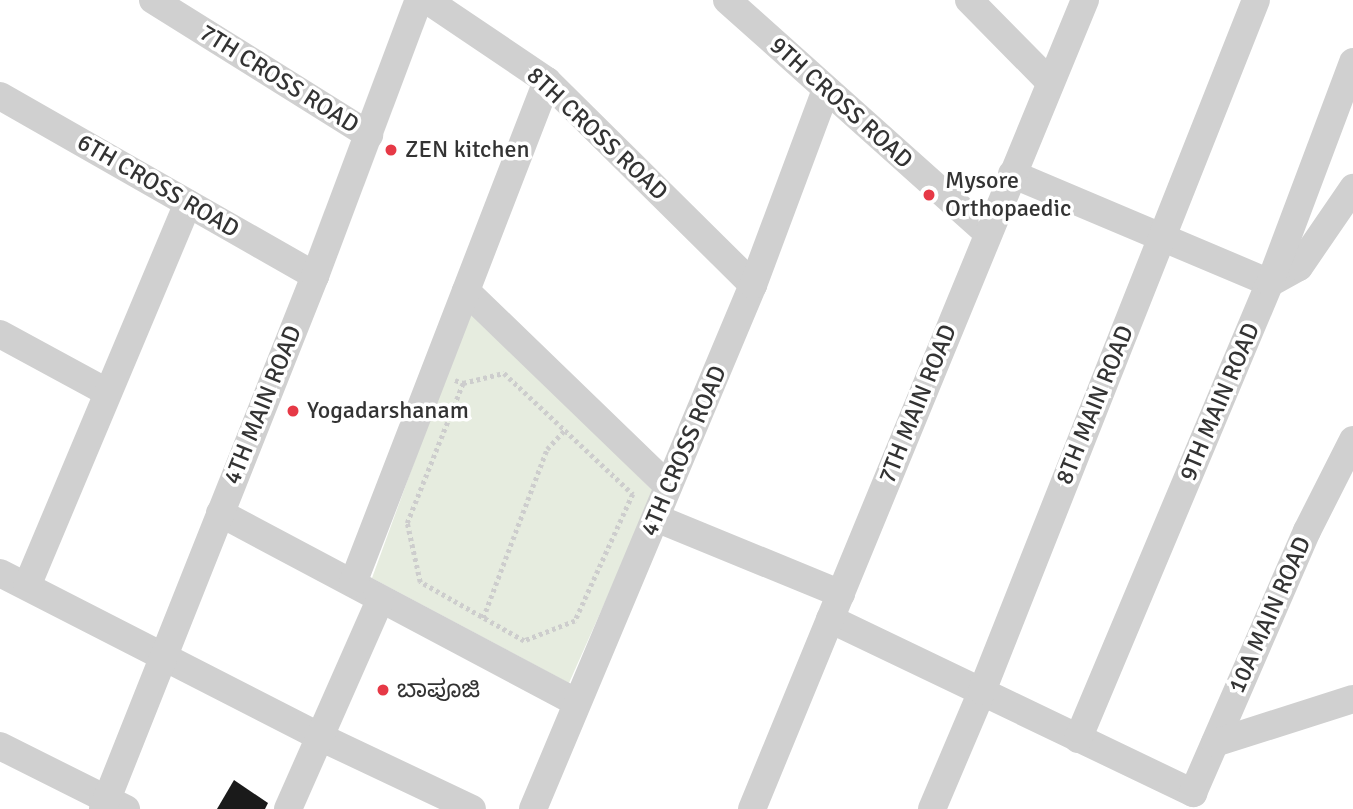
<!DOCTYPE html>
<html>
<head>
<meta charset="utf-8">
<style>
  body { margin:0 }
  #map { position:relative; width:1353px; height:809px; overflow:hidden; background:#fff; font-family:Signika,"Noto Sans Kannada",sans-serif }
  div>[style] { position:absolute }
  .green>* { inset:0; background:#e6ecdf }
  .building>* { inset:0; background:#1a1a1a }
  .path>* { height:4.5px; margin-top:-2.25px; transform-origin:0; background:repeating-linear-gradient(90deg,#cdcdcd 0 3.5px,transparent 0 7px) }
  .minor>* { height:28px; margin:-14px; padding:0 14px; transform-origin:14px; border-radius:14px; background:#d0d0d0 }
  .dots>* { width:19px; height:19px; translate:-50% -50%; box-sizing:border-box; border:4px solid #fff; border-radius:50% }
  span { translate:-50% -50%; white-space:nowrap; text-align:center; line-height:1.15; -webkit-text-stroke:7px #fff; paint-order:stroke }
  .street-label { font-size:24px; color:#333 }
  .poi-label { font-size:24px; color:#333 }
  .left { translate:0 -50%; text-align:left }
</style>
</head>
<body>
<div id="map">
  <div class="green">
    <div style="clip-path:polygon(470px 309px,654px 492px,569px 683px,372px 578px)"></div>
  </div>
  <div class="building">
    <div style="clip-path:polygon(234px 780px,268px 803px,265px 809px,217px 809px)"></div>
  </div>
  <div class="path">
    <div style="left:455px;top:380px;width:9px;rotate:21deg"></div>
    <div style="left:463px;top:383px;width:42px;rotate:-13.7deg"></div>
    <div style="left:504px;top:373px;width:177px;rotate:43.2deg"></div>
    <div style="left:633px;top:494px;width:140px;rotate:114.5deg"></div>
    <div style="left:575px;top:621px;width:55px;rotate:158.6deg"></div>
    <div style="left:524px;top:641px;width:120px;rotate:-150.4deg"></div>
    <div style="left:420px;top:582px;width:60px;rotate:-102.4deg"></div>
    <div style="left:407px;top:523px;width:151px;rotate:-68.2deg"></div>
    <div style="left:483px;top:618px;width:181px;rotate:-69.3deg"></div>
    <div style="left:547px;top:449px;width:26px;rotate:-47deg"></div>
  </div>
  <div class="minor">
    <div style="left:153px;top:0;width:255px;rotate:32deg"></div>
    <div style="left:427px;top:0;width:145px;rotate:34deg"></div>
    <div style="left:547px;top:81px;width:290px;rotate:44.7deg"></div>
    <div style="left:727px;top:0;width:350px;rotate:41.8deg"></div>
    <div style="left:969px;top:0;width:115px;rotate:45.4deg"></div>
    <div style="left:0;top:96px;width:363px;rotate:29.7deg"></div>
    <div style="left:1012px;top:174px;width:280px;rotate:22.9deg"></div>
    <div style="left:1270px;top:283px;width:33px;rotate:-29deg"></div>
    <div style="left:1299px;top:267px;width:96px;rotate:-55.6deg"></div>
    <div style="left:466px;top:291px;width:281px;rotate:44deg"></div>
    <div style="left:0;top:334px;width:122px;rotate:28.5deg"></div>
    <div style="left:220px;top:513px;width:403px;rotate:28deg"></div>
    <div style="left:656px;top:518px;width:200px;rotate:22.3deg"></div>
    <div style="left:0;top:573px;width:360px;rotate:27.1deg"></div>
    <div style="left:320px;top:737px;width:168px;rotate:25.3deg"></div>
    <div style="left:353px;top:583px;width:538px;rotate:-68.87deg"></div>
    <div style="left:27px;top:586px;width:415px;rotate:-67.2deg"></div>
    <div style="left:830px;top:619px;width:403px;rotate:25.6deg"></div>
    <div style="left:1193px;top:793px;width:286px;rotate:-66.5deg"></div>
    <div style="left:1307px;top:531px;width:102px;rotate:-63.2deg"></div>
    <div style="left:1078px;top:739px;width:495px;rotate:-67.2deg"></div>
    <div style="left:1270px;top:283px;width:236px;rotate:-69.4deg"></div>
    <div style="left:1215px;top:743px;width:145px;rotate:-17.7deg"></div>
    <div style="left:0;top:746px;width:141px;rotate:26.6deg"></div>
    <div style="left:103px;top:809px;width:574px;rotate:-68.31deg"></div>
    <div style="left:315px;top:276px;width:295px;rotate:-69.4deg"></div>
    <div style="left:288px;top:809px;width:228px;rotate:-66.2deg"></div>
    <div style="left:533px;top:809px;width:568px;rotate:-67.23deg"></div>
    <div style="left:753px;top:285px;width:208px;rotate:-69.5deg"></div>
    <div style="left:752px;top:809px;width:875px;rotate:-67.63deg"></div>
    <div style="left:932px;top:809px;width:128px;rotate:-67deg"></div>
    <div style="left:982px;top:691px;width:743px;rotate:-68.37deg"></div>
  </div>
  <div class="dots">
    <div style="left:391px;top:150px;background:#e63946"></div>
    <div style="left:929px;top:195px;background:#e63946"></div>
    <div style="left:293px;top:411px;background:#e63946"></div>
    <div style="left:383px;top:690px;background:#e63946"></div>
  </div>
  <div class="street-label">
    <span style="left:279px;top:79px;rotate:32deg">7TH CROSS ROAD</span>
    <span style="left:841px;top:103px;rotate:42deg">9TH CROSS ROAD</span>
    <span style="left:597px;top:134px;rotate:43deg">8TH CROSS ROAD</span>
    <span style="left:158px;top:186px;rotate:30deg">6TH CROSS ROAD</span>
    <span style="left:1220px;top:402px;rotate:-67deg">9TH MAIN ROAD</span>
    <span style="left:918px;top:404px;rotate:-68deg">7TH MAIN ROAD</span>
    <span style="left:263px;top:405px;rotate:-68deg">4TH MAIN ROAD</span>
    <span style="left:1095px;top:405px;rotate:-68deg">8TH MAIN ROAD</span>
    <span style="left:684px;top:451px;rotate:-67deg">4TH CROSS ROAD</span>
    <span style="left:1270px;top:615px;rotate:-66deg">10A MAIN ROAD</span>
  </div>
  <div class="poi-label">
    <span class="left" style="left:405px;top:150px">ZEN kitchen</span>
    <span class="left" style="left:945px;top:195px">Mysore<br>Orthopaedic</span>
    <span class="left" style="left:307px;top:411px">Yogadarshanam</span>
    <span class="left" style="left:397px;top:690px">ಬಾಪೂಜಿ</span>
  </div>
</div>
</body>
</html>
